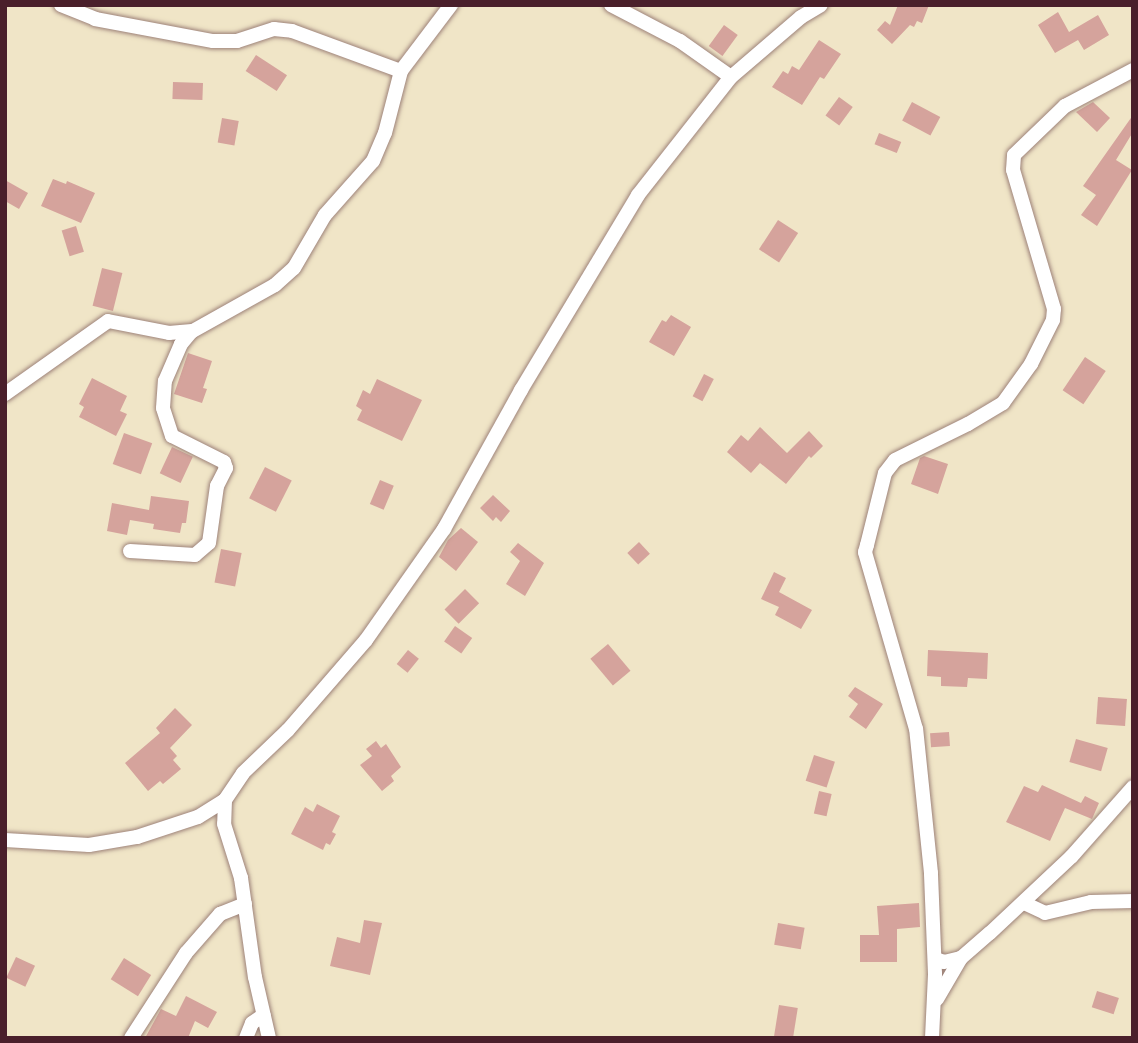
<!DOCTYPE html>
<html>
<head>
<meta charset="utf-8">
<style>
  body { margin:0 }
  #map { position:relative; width:1138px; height:1043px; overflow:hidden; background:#f0e5c7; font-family:Sriracha,sans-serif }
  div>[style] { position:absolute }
  .building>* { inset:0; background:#d5a39c; transform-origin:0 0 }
  .roads { filter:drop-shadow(0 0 2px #9d8279) drop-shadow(0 0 2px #9d8279) }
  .minor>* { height:14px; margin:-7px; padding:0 7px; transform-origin:7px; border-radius:7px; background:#fff }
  span { translate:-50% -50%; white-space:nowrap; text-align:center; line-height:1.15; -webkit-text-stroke:7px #fcf5e5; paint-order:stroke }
  .frame { position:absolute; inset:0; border:7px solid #4a1f2b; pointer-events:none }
</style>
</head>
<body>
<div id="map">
  <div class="building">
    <div style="clip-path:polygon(898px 5px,929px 5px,922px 23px,917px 21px,914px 27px,910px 25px,892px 44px,877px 30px,885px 21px,890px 25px)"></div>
    <div style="clip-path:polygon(1058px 12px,1069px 32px,1098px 15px,1109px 35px,1084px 50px,1078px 40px,1055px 53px,1038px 25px)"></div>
    <div style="left:724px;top:25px;width:17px;height:26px;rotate:36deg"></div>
    <div style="clip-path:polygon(819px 40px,841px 54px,824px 79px,820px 77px,802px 105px,772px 87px,783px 71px,788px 74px,792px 66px,799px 70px)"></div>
    <div style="left:256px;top:55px;width:37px;height:19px;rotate:33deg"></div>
    <div style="left:173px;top:82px;width:30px;height:17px;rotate:2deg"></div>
    <div style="left:839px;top:97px;width:17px;height:23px;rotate:36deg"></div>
    <div style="left:912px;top:102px;width:32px;height:21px;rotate:28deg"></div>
    <div style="clip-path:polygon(1093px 102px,1110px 118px,1097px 132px,1076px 112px)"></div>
    <div style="clip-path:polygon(1133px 115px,1133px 132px,1116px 160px,1132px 170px,1097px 226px,1081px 215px,1096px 195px,1083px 186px)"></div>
    <div style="left:222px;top:118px;width:17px;height:25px;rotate:10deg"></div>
    <div style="left:879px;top:133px;width:24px;height:12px;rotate:22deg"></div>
    <div style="clip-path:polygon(53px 179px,66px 184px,67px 181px,95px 193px,81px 223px,41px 206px)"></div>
    <div style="clip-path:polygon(5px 180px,28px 193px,19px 209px,5px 201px)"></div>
    <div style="left:778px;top:220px;width:24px;height:35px;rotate:33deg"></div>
    <div style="left:76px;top:226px;width:27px;height:15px;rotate:73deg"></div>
    <div style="left:102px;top:268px;width:21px;height:39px;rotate:14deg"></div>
    <div style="clip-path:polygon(671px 315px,691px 327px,674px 356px,649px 342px,662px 320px,666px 322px)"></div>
    <div style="clip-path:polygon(188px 353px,212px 361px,203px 388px,207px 389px,202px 403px,174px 394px)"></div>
    <div style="left:1085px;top:357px;width:25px;height:40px;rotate:34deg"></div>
    <div style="left:704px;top:374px;width:11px;height:25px;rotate:27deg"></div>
    <div style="clip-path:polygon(92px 378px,127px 396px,120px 411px,127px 414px,116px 436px,79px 417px,84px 407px,79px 404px)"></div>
    <div style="clip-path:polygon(377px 379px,422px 400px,402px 441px,357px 420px,362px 410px,356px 406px,363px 390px,370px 394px)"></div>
    <div style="clip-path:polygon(760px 427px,787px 453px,809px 431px,823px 446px,811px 458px,809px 456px,786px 484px,760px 463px,751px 473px,727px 452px,741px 435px,748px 441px)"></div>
    <div style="left:124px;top:433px;width:30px;height:33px;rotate:20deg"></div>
    <div style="left:172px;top:447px;width:23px;height:29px;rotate:25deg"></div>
    <div style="clip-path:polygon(924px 456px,948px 464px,938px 494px,911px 484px,920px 458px)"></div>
    <div style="left:265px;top:467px;width:30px;height:35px;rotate:27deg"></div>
    <div style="left:380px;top:480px;width:15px;height:26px;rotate:23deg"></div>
    <div style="clip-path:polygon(493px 495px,510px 511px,501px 522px,496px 517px,493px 521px,480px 508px)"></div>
    <div style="clip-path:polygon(151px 496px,189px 501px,186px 523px,182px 523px,180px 533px,153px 529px,154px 524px,130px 520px,127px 535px,107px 531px,112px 503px,149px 510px)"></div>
    <div style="clip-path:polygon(461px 528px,478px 542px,456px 571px,439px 557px,448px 540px)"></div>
    <div style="left:639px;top:542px;width:16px;height:16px;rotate:47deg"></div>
    <div style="clip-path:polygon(518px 543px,544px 563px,525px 596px,506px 584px,520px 561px,510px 552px)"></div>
    <div style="left:221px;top:549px;width:21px;height:34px;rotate:11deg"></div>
    <div style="clip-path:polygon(774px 572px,786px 578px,779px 592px,812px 610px,801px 629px,775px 615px,779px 607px,761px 599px)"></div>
    <div style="left:465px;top:589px;width:20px;height:29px;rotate:45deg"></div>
    <div style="left:455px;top:626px;width:21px;height:19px;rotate:35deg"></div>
    <div style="left:608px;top:644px;width:35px;height:23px;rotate:50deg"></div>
    <div style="left:408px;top:650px;width:14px;height:18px;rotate:39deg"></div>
    <div style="clip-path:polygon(928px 650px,988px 653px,987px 679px,968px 678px,967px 687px,941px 686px,941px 677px,927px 676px)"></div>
    <div style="clip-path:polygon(855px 687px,883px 704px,866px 729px,849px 717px,858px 704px,848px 696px)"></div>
    <div style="left:1098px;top:697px;width:29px;height:27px;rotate:4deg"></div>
    <div style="clip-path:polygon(175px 708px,192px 725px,170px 748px,177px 756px,173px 760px,181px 769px,163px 784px,160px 781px,148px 791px,125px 763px,160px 733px,156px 728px)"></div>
    <div style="left:949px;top:732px;width:14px;height:19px;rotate:86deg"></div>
    <div style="left:1076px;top:739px;width:33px;height:24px;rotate:16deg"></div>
    <div style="clip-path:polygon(376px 741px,381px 748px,386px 744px,401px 767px,391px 776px,394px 781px,382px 791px,360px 765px,372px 756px,366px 749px)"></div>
    <div style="left:814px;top:755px;width:22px;height:27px;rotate:18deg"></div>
    <div style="clip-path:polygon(1042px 785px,1081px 803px,1085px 796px,1099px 803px,1092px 819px,1065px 808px,1050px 841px,1006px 822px,1024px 786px,1038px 792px)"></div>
    <div style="left:819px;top:791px;width:13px;height:23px;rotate:13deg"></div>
    <div style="clip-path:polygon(317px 804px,340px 816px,332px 832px,336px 834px,330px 845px,326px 843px,323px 850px,291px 834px,305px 807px,313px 812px)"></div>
    <div style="clip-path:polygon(919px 903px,920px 927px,897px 929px,897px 962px,860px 962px,860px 935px,879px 935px,877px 906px)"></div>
    <div style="clip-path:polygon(364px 920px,382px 923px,370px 975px,330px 966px,337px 937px,360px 943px)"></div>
    <div style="left:778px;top:923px;width:27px;height:22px;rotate:10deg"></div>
    <div style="left:16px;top:957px;width:21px;height:23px;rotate:25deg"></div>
    <div style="left:124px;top:958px;width:32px;height:25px;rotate:32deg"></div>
    <div style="left:1097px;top:991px;width:23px;height:17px;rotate:18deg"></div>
    <div style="clip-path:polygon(186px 996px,217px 1012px,208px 1028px,195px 1021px,188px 1038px,145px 1038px,161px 1009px,176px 1016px)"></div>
    <div style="left:779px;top:1005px;width:19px;height:33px;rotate:9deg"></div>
  </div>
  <div class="roads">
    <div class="minor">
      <div style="left:61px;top:5px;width:37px;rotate:22deg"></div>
      <div style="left:95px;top:19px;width:120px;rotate:10.6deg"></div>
      <div style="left:213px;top:41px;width:24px"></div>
      <div style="left:237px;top:41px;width:39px;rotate:-18deg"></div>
      <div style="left:274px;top:29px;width:18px;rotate:6deg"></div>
      <div style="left:292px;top:31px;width:116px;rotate:20.2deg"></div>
      <div style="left:611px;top:5px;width:78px;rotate:27.6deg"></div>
      <div style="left:680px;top:41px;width:62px;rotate:35.2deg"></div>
      <div style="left:5px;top:394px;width:126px;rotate:-35.3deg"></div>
      <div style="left:108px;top:321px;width:62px;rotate:11.1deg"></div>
      <div style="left:169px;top:333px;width:23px;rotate:-5deg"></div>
      <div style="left:130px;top:551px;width:65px;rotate:3.5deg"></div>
      <div style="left:195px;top:555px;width:18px;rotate:-41deg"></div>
      <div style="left:209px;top:543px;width:58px;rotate:-82deg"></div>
      <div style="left:217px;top:486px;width:20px;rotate:-63deg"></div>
      <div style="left:226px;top:468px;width:6px;rotate:-108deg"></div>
      <div style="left:224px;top:462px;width:58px;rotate:-153.4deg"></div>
      <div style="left:172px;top:436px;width:29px;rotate:-108deg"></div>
      <div style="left:163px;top:408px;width:27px;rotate:-86deg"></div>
      <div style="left:165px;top:381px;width:40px;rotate:-66.6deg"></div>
      <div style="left:181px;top:344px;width:16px;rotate:-50deg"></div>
      <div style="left:191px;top:332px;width:96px;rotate:-29.2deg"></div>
      <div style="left:275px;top:285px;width:25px;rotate:-42deg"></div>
      <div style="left:294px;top:268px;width:61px;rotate:-59.7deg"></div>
      <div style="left:325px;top:215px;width:72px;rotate:-48.4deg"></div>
      <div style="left:373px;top:161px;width:30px;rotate:-67deg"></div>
      <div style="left:385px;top:133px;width:64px;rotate:-75.5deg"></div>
      <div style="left:401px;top:71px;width:83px;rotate:-52.9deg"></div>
      <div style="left:225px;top:800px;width:24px;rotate:92deg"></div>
      <div style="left:224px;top:824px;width:57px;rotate:72.5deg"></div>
      <div style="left:241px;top:878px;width:100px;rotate:82deg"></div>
      <div style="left:255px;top:977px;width:63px;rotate:77.1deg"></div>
      <div style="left:5px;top:840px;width:84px;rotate:3.4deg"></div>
      <div style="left:89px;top:845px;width:49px;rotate:-9.5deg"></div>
      <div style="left:137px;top:837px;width:64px;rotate:-18.2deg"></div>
      <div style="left:198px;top:817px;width:32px;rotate:-32deg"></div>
      <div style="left:225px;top:800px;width:32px;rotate:-56deg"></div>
      <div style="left:243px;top:773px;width:62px;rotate:-43.7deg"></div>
      <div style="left:288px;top:730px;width:119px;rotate:-49.1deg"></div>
      <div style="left:366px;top:640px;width:136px;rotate:-54.9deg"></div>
      <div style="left:444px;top:529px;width:159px;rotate:-61deg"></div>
      <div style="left:521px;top:390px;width:227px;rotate:-59deg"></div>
      <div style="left:638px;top:195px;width:150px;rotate:-51.8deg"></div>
      <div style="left:731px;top:77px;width:92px;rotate:-40.6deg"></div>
      <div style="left:801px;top:17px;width:23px;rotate:-31deg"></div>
      <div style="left:1024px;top:903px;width:23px;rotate:25deg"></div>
      <div style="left:1045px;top:913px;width:47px;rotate:-13.4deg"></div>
      <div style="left:1091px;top:902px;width:42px;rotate:-1.4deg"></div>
      <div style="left:935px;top:959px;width:9px;rotate:18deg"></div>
      <div style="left:944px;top:962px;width:17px;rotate:-13deg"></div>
      <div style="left:961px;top:958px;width:38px;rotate:-41deg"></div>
      <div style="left:990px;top:933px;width:112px;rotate:-43.2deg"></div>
      <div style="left:1072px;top:856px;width:92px;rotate:-48.5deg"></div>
      <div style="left:937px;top:999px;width:48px;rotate:-59.7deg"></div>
      <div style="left:131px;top:1038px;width:101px;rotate:-57.1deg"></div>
      <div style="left:186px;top:953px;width:52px;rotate:-48.9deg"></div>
      <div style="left:220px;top:914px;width:27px;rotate:-22deg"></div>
      <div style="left:246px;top:1038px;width:16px;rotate:-68deg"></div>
      <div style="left:252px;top:1023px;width:14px;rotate:-34deg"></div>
      <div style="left:932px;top:1038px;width:64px;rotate:-87.3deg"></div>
      <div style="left:935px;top:974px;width:101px;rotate:-92.3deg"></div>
      <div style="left:931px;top:873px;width:145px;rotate:-95.9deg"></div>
      <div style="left:916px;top:729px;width:184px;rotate:-106.1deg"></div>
      <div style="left:865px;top:552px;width:7px;rotate:-74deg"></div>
      <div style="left:867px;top:545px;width:74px;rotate:-76deg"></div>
      <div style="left:885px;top:473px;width:16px;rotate:-52deg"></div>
      <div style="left:895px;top:460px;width:81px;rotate:-26.3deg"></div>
      <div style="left:968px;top:424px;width:41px;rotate:-31deg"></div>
      <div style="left:1003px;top:403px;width:48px;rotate:-54.3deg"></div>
      <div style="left:1031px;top:364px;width:49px;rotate:-63.4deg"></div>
      <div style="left:1053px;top:320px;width:11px;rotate:-85deg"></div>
      <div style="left:1054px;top:309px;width:145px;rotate:-106.4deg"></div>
      <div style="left:1013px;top:170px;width:15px;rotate:-86deg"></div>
      <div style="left:1014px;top:155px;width:71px;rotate:-43.9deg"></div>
      <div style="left:1065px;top:106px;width:77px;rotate:-27.9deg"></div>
    </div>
  </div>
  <div class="frame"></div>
</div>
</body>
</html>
